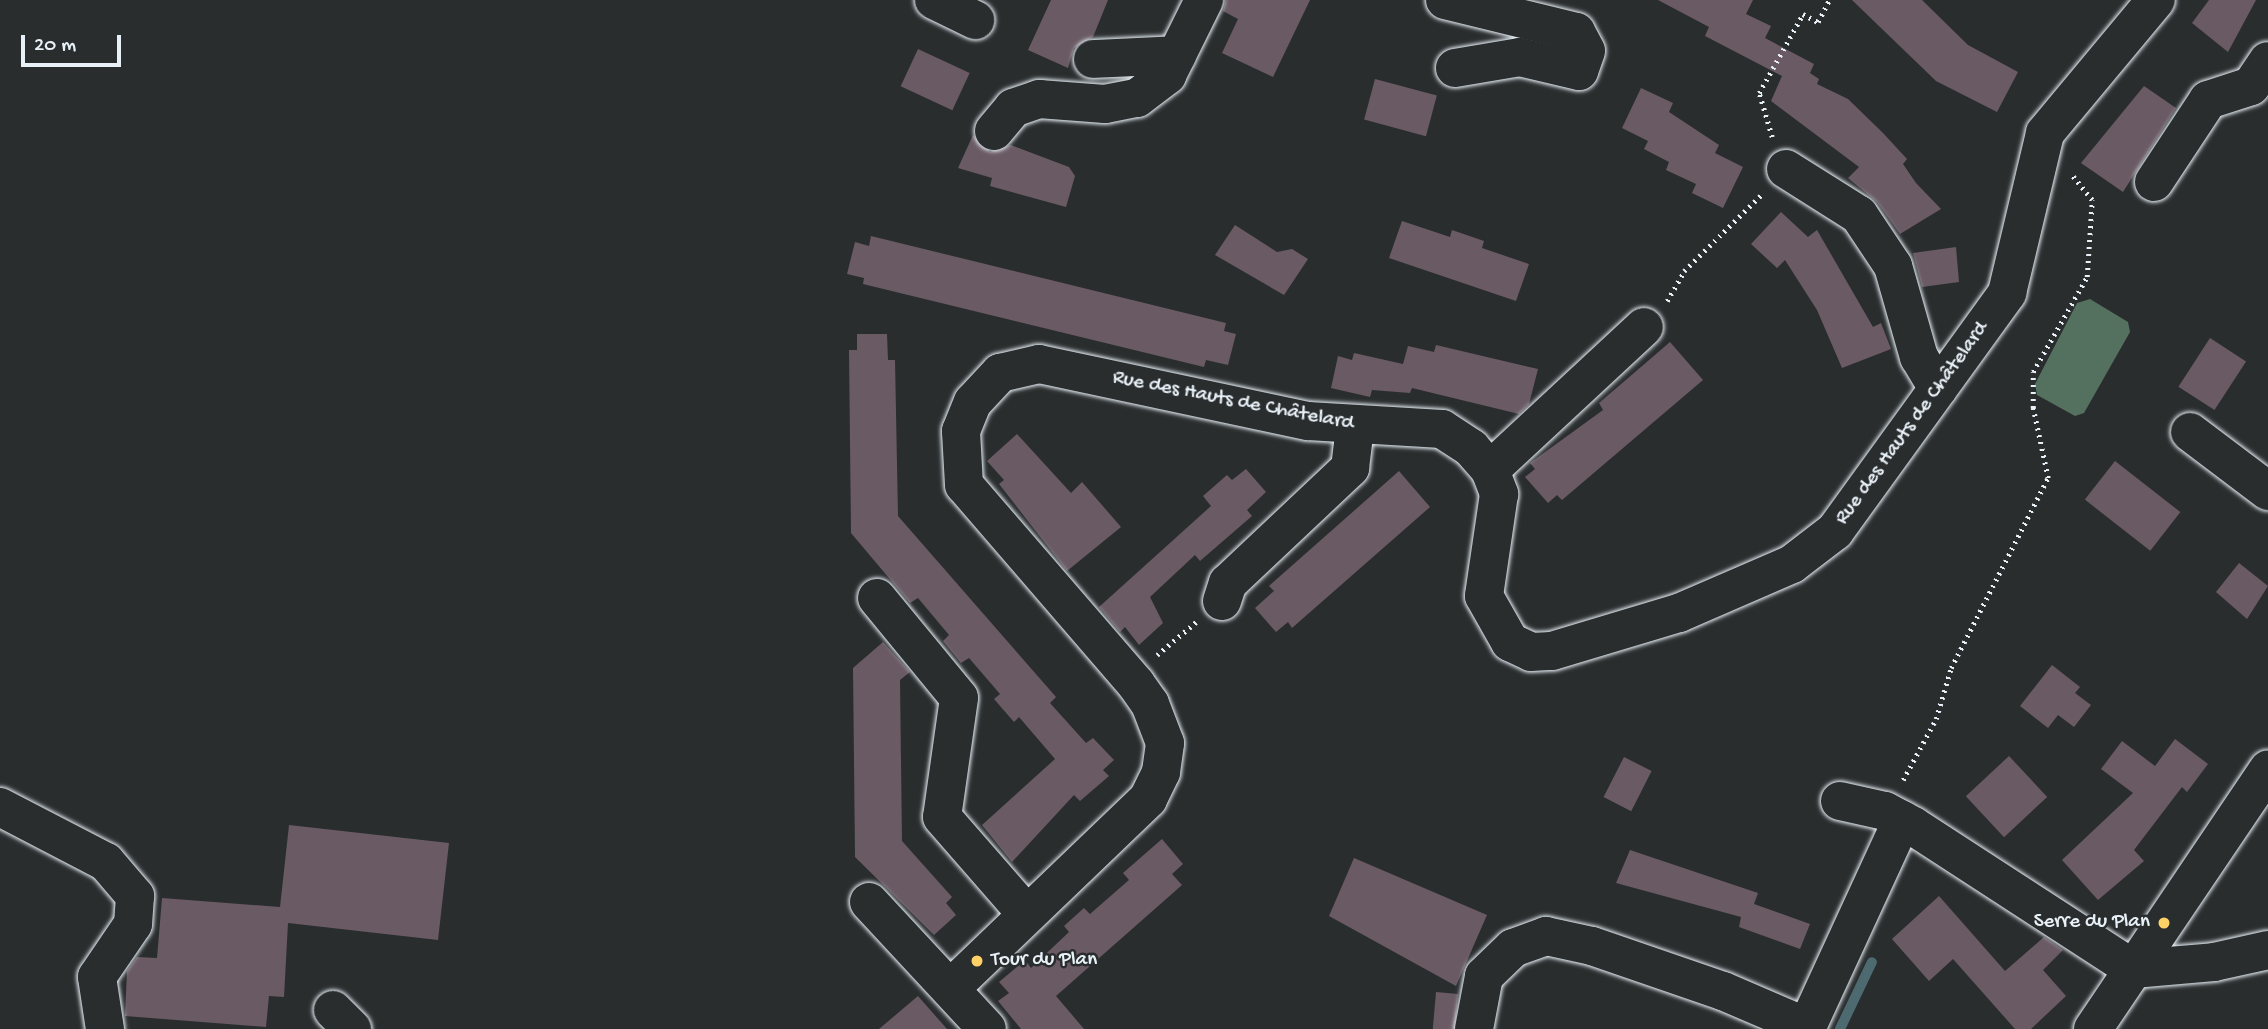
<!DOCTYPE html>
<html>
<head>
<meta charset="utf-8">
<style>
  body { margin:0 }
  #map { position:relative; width:2268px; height:1029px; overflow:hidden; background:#2a2d2e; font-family:"Gochi Hand",sans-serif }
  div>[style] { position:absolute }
  .green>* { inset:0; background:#54705f }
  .stream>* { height:10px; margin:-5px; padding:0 5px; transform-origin:5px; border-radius:5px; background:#4d6a71 }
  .building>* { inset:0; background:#6a5a64; transform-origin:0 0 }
  .path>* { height:4.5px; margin-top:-2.25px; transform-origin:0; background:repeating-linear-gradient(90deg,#e8f1f8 0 2px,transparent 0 7px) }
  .roads { filter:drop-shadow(0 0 2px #e8f1f8) drop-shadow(0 0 2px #e8f1f8) }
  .minor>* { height:38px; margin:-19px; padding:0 19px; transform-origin:19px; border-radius:19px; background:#2a2d2e }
  .major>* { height:38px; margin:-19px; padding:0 19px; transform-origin:19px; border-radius:19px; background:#2a2d2e }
  .dots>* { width:19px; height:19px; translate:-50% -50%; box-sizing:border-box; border:4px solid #2a2d2e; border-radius:50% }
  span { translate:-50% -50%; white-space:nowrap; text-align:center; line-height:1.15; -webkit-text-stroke:5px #2a2d2e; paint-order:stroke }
  .street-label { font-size:21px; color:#e8f1f8 }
  .poi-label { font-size:21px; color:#e8f1f8 }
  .right { translate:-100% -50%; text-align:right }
  .left { translate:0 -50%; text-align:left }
  .scale { position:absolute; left:21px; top:35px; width:100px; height:32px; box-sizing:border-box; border:4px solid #e8f1f8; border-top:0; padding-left:9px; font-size:21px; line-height:24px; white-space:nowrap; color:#e8f1f8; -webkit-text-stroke:5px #2a2d2e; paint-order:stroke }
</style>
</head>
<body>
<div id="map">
  <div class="green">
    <div style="clip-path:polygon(2090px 299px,2128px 322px,2130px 332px,2084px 413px,2075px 416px,2037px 395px,2035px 384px,2077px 303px)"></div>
  </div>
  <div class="stream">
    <div style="left:1840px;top:1029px;width:74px;rotate:-64.5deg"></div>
  </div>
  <div class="building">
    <div style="clip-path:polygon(1051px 0,1108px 0,1093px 37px,1074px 48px,1068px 68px,1028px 50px)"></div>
    <div style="clip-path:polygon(1226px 0,1310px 0,1273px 77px,1222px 53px,1238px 19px,1223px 11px)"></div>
    <div style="clip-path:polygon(1658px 0,1753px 0,1746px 14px,1771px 26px,1765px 38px,1814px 64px,1810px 73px,1819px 79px,1817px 84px,1848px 99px,1883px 133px,1907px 159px,1903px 164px,1916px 183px,1941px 209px,1900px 234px,1877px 202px,1848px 178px,1859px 167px,1771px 101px,1782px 76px,1705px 36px,1709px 27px)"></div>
    <div style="clip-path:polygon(1852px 0,1922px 0,1968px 45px,2018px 72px,1997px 112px,1936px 81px)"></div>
    <div style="clip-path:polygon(2209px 0,2256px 0,2228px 52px,2192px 23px)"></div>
    <div style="left:918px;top:49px;width:57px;height:41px;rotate:25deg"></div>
    <div style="left:1375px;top:79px;width:64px;height:42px;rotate:15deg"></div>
    <div style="clip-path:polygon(2144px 86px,2176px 108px,2123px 192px,2081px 163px)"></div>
    <div style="clip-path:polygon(1641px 88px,1673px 103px,1669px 112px,1719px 145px,1715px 153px,1743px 167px,1723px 208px,1692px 193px,1696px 184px,1666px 170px,1669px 162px,1644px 149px,1648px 141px,1622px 128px)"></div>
    <div style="clip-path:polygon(973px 135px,990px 152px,1011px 145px,1069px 167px,1075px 176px,1066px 207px,990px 186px,992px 178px,958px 168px)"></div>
    <div style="clip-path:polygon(1781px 212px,1808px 237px,1817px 230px,1873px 327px,1881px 323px,1891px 349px,1842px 368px,1817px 310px,1785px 260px,1777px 268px,1751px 244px)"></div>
    <div style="clip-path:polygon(1402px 221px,1450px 237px,1452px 230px,1484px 241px,1482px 248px,1529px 264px,1516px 301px,1389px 258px)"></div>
    <div style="clip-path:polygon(1235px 225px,1277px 252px,1292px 249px,1308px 259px,1284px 295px,1215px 255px)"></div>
    <div style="clip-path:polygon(871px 236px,1226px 323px,1224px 331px,1236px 334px,1228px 365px,1206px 360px,1204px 367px,863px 284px,864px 278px,847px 274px,855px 242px,869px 246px)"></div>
    <div style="clip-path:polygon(1956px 247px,1959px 282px,1922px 287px,1913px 253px)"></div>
    <div style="clip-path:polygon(857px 334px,887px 334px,888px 360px,895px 360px,898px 516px,1056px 697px,1050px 703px,1086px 743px,1093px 738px,1114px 760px,1103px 770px,1109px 776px,1080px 801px,1074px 795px,1012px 862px,982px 825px,1055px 759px,1019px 717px,1014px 722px,994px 699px,1000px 694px,969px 658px,961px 663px,943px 641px,949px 635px,918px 598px,910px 603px,851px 533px,849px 350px,857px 350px)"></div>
    <div style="left:2210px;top:338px;width:43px;height:58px;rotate:33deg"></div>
    <div style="clip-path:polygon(1670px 342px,1703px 380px,1562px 500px,1557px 495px,1548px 503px,1525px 477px,1535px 469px,1530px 463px,1603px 410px,1599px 403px)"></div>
    <div style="clip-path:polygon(1436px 345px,1538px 369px,1529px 404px,1519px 414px,1412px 388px,1410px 393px,1372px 390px,1370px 397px,1331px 388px,1338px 356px,1352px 360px,1354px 353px,1403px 364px,1408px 346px,1434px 352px)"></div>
    <div style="clip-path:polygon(1017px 434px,1071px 493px,1082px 482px,1121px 527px,1067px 571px,999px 484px,1004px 480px,987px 461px)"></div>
    <div style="left:2115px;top:461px;width:83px;height:49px;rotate:38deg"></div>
    <div style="clip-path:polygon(1246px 469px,1266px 492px,1247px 510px,1252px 516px,1200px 561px,1195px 555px,1150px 597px,1163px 623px,1139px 645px,1125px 627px,1120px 632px,1099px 607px,1211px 506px,1203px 496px,1227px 475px,1232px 480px)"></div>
    <div style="clip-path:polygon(1399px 471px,1430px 507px,1292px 628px,1288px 622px,1276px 632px,1255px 608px,1274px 591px,1269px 586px)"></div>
    <div style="clip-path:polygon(2239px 563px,2268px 586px,2247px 619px,2216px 592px)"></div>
    <div style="clip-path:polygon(883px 642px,910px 672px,900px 680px,902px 841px,952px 897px,946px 903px,956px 915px,934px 935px,855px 857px,853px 668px)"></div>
    <div style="clip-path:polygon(2052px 665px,2080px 687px,2075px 693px,2091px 705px,2074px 727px,2058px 715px,2048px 728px,2020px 706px)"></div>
    <div style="clip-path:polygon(2175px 739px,2208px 764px,2187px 792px,2182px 787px,2134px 850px,2144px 861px,2098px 900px,2062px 860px,2133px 793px,2101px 769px,2122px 741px,2155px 766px)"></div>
    <div style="left:2009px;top:756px;width:56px;height:59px;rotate:47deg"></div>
    <div style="left:1624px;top:757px;width:31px;height:45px;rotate:27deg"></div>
    <div style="clip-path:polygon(289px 825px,449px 843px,438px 940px,288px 923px,284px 997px,269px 996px,266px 1027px,125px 1016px,127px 971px,137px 957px,157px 958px,162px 898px,280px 907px)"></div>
    <div style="clip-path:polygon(1162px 839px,1183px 864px,1172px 874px,1182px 885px,1056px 996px,1084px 1029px,1021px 1029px,998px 1001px,1009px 993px,999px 982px,1025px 960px,1031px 968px,1069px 932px,1064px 926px,1084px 908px,1090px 914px,1129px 880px,1123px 873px)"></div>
    <div style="clip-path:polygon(1630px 850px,1758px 893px,1754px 904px,1810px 924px,1800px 949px,1739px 927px,1741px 917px,1616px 883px)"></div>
    <div style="clip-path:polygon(1354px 858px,1487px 915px,1456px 986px,1329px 916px)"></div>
    <div style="clip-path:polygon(1939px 896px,2005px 971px,2044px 937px,2063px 950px,2043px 970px,2066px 996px,2031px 1029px,2015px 1029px,1953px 959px,1929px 981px,1892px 939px)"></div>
    <div style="left:1436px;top:992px;width:22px;height:37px;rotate:5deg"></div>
    <div style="clip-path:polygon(918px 996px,947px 1029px,879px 1029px)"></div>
  </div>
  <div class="path">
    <div style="left:1772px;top:137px;width:46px;rotate:-106.5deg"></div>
    <div style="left:1759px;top:93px;width:90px;rotate:-60.9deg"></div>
    <div style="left:1803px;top:14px;width:17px;rotate:28deg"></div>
    <div style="left:1818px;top:22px;width:25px;rotate:-63deg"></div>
    <div style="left:1667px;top:301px;width:34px;rotate:-60deg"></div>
    <div style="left:1684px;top:271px;width:111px;rotate:-44.6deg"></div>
    <div style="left:1157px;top:655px;width:51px;rotate:-40.2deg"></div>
    <div style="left:1903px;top:780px;width:69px;rotate:-61.6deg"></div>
    <div style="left:1936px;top:719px;width:53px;rotate:-73.6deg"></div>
    <div style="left:1951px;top:668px;width:213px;rotate:-63deg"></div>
    <div style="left:2048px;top:478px;width:72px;rotate:-102.1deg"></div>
    <div style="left:2033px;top:408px;width:36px;rotate:-90deg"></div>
    <div style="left:2033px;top:372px;width:109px;rotate:-60.4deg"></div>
    <div style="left:2087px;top:277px;width:77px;rotate:-86.3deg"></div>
    <div style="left:2092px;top:200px;width:33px;rotate:-129deg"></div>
  </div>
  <div class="roads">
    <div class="minor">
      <div style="left:934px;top:0;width:46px;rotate:26deg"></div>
      <div style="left:1445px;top:0;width:135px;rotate:13.7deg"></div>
      <div style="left:1576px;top:32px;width:21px;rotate:62deg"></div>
      <div style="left:1586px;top:51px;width:21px;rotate:109deg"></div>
      <div style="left:1579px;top:71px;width:61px;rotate:-166.7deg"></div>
      <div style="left:1520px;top:57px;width:66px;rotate:170.4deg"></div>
      <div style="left:1093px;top:59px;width:84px;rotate:-2.7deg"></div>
      <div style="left:994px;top:131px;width:30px;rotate:-50deg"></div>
      <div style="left:1013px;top:108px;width:28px;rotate:-19deg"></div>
      <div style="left:1039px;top:99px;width:66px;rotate:4.3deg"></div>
      <div style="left:1105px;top:104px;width:33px;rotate:-11deg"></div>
      <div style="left:1137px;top:98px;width:38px;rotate:-37deg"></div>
      <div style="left:1167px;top:75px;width:84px;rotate:-63.7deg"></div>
      <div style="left:1786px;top:169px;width:86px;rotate:32.2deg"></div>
      <div style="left:1859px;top:215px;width:61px;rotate:56.3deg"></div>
      <div style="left:1893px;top:266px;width:95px;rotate:74.1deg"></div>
      <div style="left:1919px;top:357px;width:37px;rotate:59deg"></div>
      <div style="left:2154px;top:182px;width:98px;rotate:-56.6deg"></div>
      <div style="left:2208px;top:100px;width:45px;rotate:-18deg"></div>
      <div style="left:2251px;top:86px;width:30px;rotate:-56deg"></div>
      <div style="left:2190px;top:432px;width:98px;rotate:37.1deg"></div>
      <div style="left:1490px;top:470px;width:210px;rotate:-42.9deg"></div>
      <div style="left:877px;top:598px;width:129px;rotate:50.6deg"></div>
      <div style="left:959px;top:698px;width:120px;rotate:98.1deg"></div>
      <div style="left:942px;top:817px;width:126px;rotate:48.9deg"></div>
      <div style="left:1222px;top:601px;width:19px;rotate:-72deg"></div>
      <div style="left:1228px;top:583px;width:168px;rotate:-43.3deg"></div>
      <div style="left:1350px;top:468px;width:41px;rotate:-83deg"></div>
      <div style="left:1840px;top:801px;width:46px;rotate:12.5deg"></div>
      <div style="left:1885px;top:811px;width:32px;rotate:28deg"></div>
      <div style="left:1913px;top:826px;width:262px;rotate:33deg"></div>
      <div style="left:2133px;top:969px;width:81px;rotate:-4.9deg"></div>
      <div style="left:2214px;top:962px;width:55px;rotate:-12.5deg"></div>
      <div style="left:0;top:807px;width:119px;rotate:27.4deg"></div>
      <div style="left:106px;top:862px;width:45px;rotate:49.5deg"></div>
      <div style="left:135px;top:896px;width:28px;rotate:94deg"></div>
      <div style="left:133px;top:924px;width:64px;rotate:124.2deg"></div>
      <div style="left:97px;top:977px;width:53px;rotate:81.3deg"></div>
      <div style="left:869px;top:902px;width:173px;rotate:47.1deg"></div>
      <div style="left:951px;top:988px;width:273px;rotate:-43.8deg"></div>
      <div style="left:1148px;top:799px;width:30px;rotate:-64deg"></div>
      <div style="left:1161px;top:772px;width:29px;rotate:-82deg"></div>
      <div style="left:1165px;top:743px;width:42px;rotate:-111deg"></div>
      <div style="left:1150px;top:704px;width:24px;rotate:-125deg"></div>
      <div style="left:1136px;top:684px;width:263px;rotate:-130.8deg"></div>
      <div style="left:964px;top:485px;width:54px;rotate:-93.2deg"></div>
      <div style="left:961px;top:431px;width:31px;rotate:-68deg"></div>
      <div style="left:973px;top:402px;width:40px;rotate:-47deg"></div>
      <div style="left:1000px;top:373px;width:40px;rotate:-13deg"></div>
      <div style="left:1039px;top:364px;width:275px;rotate:12deg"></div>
      <div style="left:1308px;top:421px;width:134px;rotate:3.4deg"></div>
      <div style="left:1442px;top:429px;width:35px;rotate:33deg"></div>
      <div style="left:1471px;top:448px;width:29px;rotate:49deg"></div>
      <div style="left:1490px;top:470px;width:26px;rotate:69deg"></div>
      <div style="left:1499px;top:494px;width:103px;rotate:98.4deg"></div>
      <div style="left:1484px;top:596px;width:53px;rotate:60.5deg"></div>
      <div style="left:1510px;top:642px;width:23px;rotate:25deg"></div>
      <div style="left:1531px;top:652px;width:21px;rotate:-3deg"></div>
      <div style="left:1552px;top:651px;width:133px;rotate:-16.7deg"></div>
      <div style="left:1679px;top:613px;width:123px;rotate:-23.4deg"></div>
      <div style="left:1792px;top:564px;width:54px;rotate:-37.5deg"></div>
      <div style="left:1835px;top:531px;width:294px;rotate:-54.1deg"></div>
      <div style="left:2007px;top:293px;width:164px;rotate:-76.6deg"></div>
      <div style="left:2045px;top:133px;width:173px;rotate:-50.2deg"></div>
      <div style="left:333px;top:1010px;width:27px;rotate:45deg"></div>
      <div style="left:1474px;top:1029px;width:54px;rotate:-79.3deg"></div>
      <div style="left:1484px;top:976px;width:40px;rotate:-44deg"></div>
      <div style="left:1513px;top:948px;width:35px;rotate:-20deg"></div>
      <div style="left:1546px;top:936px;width:47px;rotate:12.3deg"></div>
      <div style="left:1592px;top:946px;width:139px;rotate:19deg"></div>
      <div style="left:1723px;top:991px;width:91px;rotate:23.2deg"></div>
      <div style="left:1806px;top:1029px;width:230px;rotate:-65.3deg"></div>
    </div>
    <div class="major">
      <div style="left:2093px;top:1029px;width:313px;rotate:-56deg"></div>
    </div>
  </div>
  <div class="dots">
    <div style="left:2164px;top:923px;background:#ffd166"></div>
    <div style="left:977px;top:961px;background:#ffd166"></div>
  </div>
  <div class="street-label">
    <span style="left:1233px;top:402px;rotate:11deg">Rue des Hauts de Châtelard</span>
    <span style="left:1913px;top:424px;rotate:-54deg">Rue des Hauts de Châtelard</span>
  </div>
  <div class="poi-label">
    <span class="right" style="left:2150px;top:923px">Serre du Plan</span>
    <span class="left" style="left:991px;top:961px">Tour du Plan</span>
  </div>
  <div class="scale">20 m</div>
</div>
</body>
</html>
